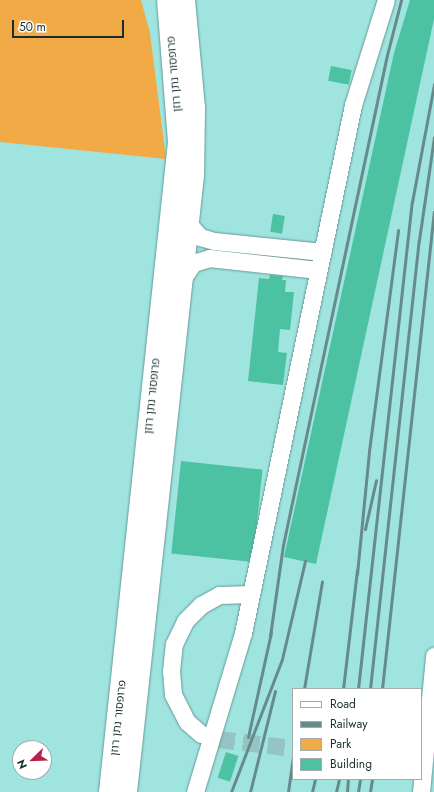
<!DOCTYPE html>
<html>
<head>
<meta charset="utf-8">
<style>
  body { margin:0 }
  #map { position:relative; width:434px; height:792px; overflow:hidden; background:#b3ebe9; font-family:Jost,"Noto Sans Hebrew",sans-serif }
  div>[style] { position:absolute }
  .built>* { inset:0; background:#a0e4e0 }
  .green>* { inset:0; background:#f1aa46 }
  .building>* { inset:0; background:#4cc2a2; transform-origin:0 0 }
  .minor-tunnel>* { height:17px; margin-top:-8.5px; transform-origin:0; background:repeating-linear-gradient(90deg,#94c5c4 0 17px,transparent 0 25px) }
  .roads { filter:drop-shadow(0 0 1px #649a98) drop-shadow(0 0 1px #649a98) }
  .minor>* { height:17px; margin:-8.5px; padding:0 8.5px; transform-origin:8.5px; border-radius:8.5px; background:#fff }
  .tertiary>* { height:22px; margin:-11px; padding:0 11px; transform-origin:11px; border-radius:11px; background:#fff }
  .rail>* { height:3px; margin:-1.5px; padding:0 1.5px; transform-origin:1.5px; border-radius:1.5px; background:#658b8a }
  span { translate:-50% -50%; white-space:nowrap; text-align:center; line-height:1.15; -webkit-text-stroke:3.5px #fff; paint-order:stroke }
  .street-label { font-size:11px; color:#192f2e }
  .legend { position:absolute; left:292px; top:688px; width:130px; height:92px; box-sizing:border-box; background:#fff; border:1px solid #a3acab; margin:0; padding:5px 7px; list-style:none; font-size:12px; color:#192f2e }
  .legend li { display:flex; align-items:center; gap:8px; height:20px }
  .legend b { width:20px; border:1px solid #a3acab }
  .north { position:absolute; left:12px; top:740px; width:40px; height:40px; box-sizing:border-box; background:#fff; border:1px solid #a3acab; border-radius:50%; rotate:247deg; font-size:11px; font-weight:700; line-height:16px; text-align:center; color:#192f2e }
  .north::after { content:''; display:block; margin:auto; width:14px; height:18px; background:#b32147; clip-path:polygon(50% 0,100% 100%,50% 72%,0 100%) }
  .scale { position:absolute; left:12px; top:20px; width:112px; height:18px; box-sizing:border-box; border:2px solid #192f2e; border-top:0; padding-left:5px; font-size:12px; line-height:14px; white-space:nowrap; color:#192f2e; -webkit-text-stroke:3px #fff; paint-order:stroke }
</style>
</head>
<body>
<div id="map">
  <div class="built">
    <div style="clip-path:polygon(evenodd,0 0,434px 0,434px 792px,0 792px,0 0,293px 689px,421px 689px,421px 779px,293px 779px,293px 689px,0 0,20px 748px,44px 748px,44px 772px,20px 772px,20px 748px)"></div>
  </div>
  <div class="green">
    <div style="clip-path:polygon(0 0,141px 0,150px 33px,166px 159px,0 142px)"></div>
  </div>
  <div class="building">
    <div style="clip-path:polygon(410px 0,434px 0,434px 19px,316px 564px,284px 557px,394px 53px)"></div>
    <div style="left:331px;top:66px;width:21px;height:15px;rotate:11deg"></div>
    <div style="left:273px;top:214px;width:12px;height:18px;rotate:9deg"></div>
    <div style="clip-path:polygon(270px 275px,283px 276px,282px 280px,286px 280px,285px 292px,294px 292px,290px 330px,280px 329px,278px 352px,287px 353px,283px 385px,248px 381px,259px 278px,269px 279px)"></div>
    <div style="left:181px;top:461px;width:82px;height:93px;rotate:6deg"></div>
    <div style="left:226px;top:752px;width:13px;height:27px;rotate:18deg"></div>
  </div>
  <div class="minor-tunnel">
    <div style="left:201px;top:734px;width:18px;rotate:16deg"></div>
    <div style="left:218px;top:739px;width:76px;rotate:6.8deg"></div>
  </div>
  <div class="roads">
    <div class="minor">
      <div style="left:187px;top:222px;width:20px;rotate:49deg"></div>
      <div style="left:200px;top:237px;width:15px;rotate:16deg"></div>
      <div style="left:214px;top:241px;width:109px;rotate:5.8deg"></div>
      <div style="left:181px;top:281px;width:22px;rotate:-56deg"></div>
      <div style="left:193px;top:263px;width:17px;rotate:-17deg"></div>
      <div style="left:209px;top:258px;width:110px;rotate:6.3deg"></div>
      <div style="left:201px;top:734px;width:18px;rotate:-139deg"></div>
      <div style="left:187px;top:722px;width:31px;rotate:-117deg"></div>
      <div style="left:173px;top:694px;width:23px;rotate:-95deg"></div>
      <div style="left:171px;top:671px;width:27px;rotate:-84deg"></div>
      <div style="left:174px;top:644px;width:25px;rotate:-64deg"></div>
      <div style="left:185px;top:621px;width:23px;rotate:-45deg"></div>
      <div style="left:201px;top:605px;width:21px;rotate:-29deg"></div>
      <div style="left:219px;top:595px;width:32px;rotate:-2deg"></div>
      <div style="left:195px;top:792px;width:166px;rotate:-73.2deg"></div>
      <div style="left:243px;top:633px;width:539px;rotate:-78.23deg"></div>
      <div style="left:353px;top:105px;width:110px;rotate:-72.6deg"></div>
      <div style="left:421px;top:792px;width:137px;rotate:-84.5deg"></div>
    </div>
    <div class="tertiary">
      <div style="left:110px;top:792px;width:654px;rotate:-83.94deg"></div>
      <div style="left:179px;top:142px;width:142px;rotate:-94.4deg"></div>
      <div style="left:126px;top:792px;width:621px;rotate:-83.8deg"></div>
      <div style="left:193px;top:175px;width:67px;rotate:-89.1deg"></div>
      <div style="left:194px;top:108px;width:108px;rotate:-95.3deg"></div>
    </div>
  </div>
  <div class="rail">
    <div style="left:365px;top:529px;width:50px;rotate:-77.3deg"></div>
    <div style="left:357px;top:574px;width:124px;rotate:-84.4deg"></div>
    <div style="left:369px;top:451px;width:223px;rotate:-82.5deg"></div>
    <div style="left:270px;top:636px;width:92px;rotate:-81.9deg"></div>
    <div style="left:283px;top:545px;width:501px;rotate:-78.02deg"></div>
    <div style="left:387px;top:55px;width:57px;rotate:-75.7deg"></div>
    <div style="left:304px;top:689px;width:109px;rotate:-80.5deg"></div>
    <div style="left:343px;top:689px;width:120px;rotate:-83.3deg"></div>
    <div style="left:358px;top:689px;width:490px;rotate:-83.7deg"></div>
    <div style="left:412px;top:202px;width:120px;rotate:-79.4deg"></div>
    <div style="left:370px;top:689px;width:452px;rotate:-83.8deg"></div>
    <div style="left:419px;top:240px;width:104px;rotate:-81.7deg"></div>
    <div style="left:382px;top:689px;width:480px;rotate:-83.8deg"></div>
    <div style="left:248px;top:737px;width:107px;rotate:-77.6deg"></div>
    <div style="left:231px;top:792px;width:142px;rotate:-69deg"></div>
    <div style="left:282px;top:659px;width:101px;rotate:-76.8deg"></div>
    <div style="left:250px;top:792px;width:104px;rotate:-76.1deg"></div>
    <div style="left:288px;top:792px;width:37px;rotate:-82deg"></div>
    <div style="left:312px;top:792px;width:13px;rotate:-77deg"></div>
    <div style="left:336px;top:792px;width:13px;rotate:-77deg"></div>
    <div style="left:347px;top:792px;width:13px;rotate:-86deg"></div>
    <div style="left:358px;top:792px;width:13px;rotate:-81deg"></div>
    <div style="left:370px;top:792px;width:13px;rotate:-81deg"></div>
  </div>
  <div class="street-label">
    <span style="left:174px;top:74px;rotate:-95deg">פרופסור נתן רוזן</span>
    <span style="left:152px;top:396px;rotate:-84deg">פרופסור נתן רוזן</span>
    <span style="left:118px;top:718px;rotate:-84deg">פרופסור נתן רוזן</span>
  </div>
  <ul class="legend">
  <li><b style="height:5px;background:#fff"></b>Road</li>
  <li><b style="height:5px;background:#658b8a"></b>Railway</li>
  <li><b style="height:11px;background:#f1aa46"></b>Park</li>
  <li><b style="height:11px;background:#4cc2a2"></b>Building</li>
  </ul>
  <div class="north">N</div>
  <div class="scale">50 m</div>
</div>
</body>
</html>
